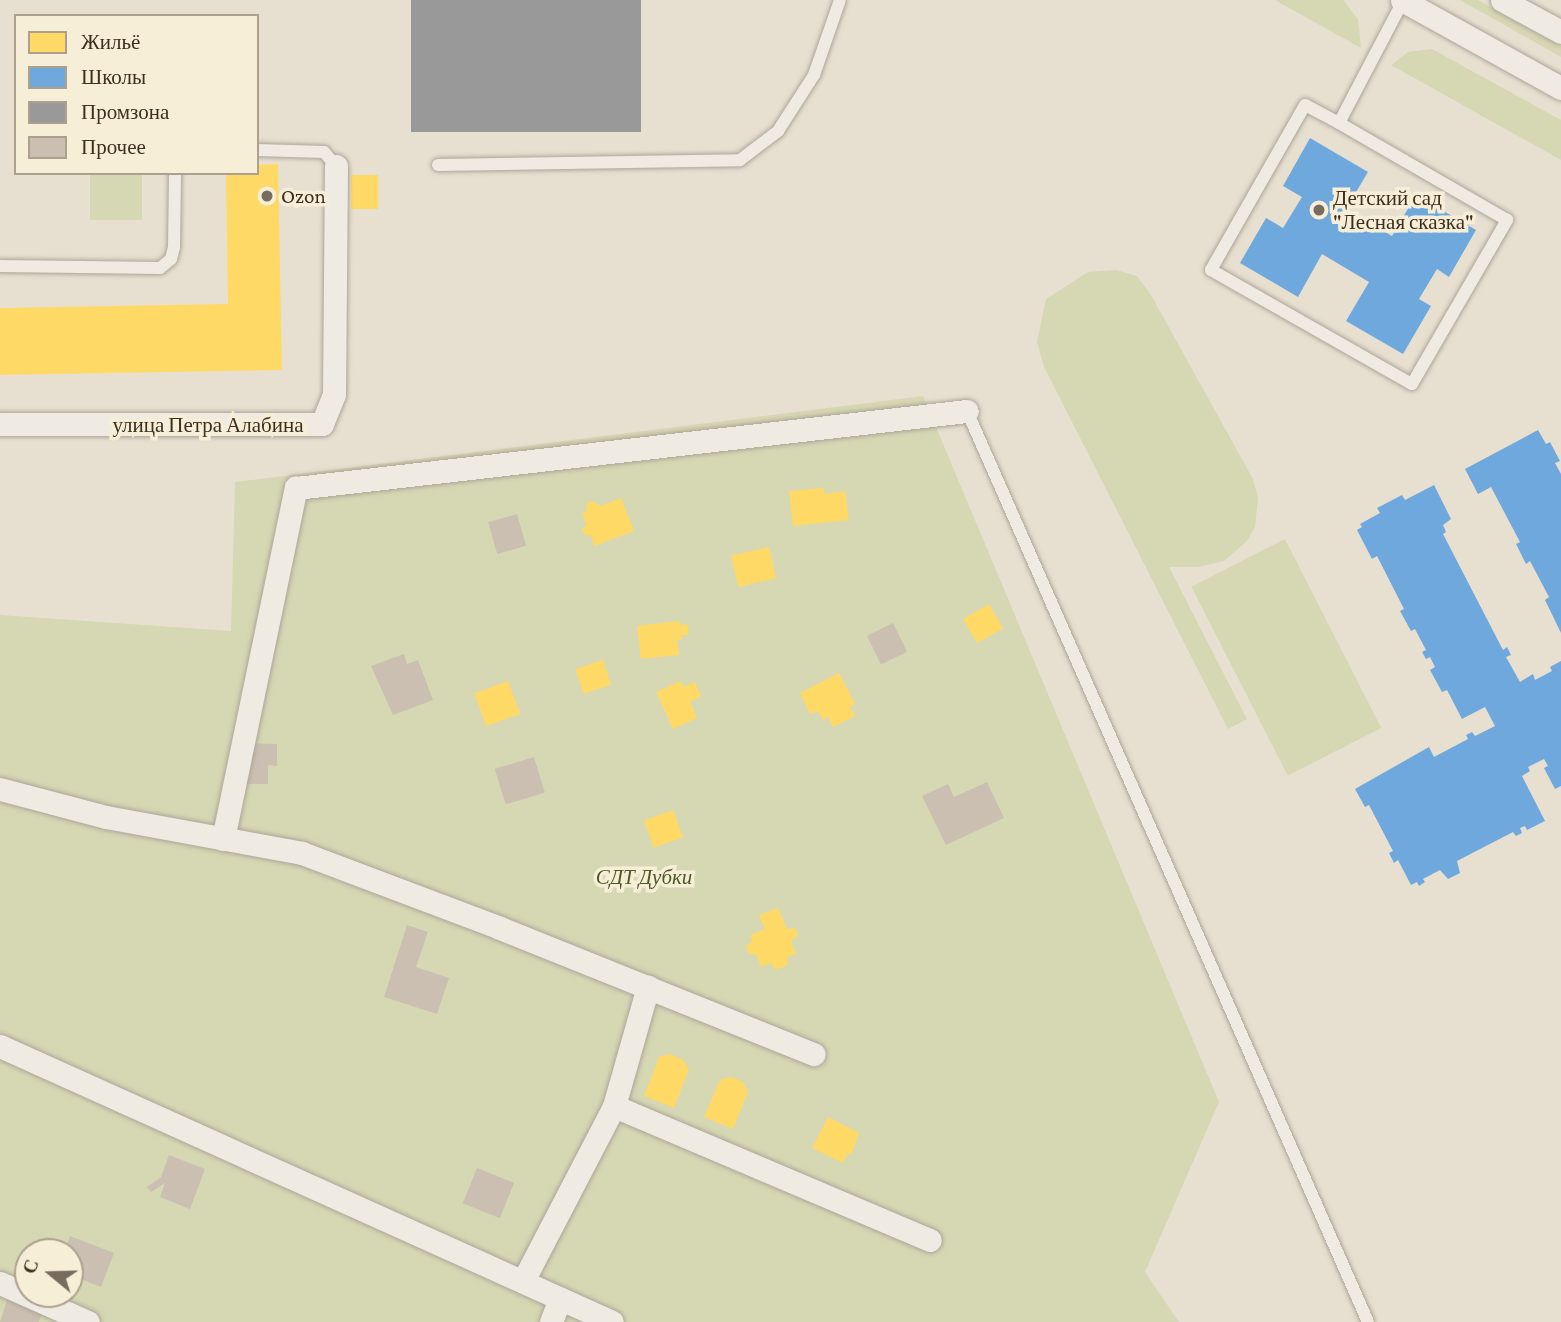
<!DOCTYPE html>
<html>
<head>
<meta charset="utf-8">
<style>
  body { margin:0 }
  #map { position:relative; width:1561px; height:1322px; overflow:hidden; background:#e7e0d1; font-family:"Crimson Pro",serif }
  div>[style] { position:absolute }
  .green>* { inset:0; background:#d6d7b3; transform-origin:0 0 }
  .homes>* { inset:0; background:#ffd966; transform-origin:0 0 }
  .schools>* { inset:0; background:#6fa8dc }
  .industry>* { inset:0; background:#999; transform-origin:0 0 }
  .building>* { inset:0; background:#cbbfb2; transform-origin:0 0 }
  .roads { filter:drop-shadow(0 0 2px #ada599) drop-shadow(0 0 2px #ada599) }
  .service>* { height:12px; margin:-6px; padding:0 6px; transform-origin:6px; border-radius:6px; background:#efebe3 }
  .minor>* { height:23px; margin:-11.5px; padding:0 11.5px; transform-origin:11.5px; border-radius:11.5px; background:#efebe3 }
  .dots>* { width:19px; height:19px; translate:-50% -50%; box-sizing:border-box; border:4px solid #f7eed8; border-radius:50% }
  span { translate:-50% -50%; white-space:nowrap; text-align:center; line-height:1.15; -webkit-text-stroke:7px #f7eed8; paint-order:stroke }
  .poi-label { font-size:21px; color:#3d2e20 }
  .left { translate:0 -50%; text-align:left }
  .street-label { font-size:21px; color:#3d2e20 }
  .park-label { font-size:21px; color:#4d5a26; font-style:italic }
  .legend { position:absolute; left:14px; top:14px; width:245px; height:161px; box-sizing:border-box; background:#f7eed8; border:2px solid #ada18e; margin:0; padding:9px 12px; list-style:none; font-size:21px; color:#3d2e20 }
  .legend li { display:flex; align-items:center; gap:14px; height:35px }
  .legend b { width:35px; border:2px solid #ada18e }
  .north { position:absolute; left:14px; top:1238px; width:70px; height:70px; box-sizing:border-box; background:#f7eed8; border:2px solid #ada18e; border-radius:50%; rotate:289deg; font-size:19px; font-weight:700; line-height:28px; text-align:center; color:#3d2e20 }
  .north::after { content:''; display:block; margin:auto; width:24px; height:32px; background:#786c5e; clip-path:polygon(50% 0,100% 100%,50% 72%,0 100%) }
</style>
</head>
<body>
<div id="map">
  <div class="green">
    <div style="clip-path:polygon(1275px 0,1343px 0,1358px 19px,1361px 48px)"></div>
    <div style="clip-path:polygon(1460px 0,1478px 0,1561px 46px,1561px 57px)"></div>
    <div style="clip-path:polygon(1432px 49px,1561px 120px,1561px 160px,1391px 65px,1408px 52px)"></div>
    <div style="left:90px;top:173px;width:52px;height:47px"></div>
    <div style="clip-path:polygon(1116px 270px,1137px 276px,1151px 295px,1253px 479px,1258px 498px,1255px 527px,1247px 541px,1224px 561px,1198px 567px,1169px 567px,1247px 719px,1228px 729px,1044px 367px,1037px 342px,1046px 299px,1088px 272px)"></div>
    <div style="clip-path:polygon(evenodd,923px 396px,1219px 1102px,1145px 1272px,1179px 1322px,0 1322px,0 615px,231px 631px,235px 482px,923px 396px,28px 1252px,70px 1252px,70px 1294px,28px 1294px,28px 1252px)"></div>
    <div style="left:1285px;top:539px;width:212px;height:105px;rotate:63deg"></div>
  </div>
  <div class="homes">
    <div style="clip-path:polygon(278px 164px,282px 370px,0 375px,0 308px,228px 304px,226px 173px,257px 173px,257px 165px)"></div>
    <div style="left:351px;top:175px;width:27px;height:34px"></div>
    <div style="clip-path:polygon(824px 488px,824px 494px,845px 491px,849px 520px,793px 526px,789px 491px)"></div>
    <div style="clip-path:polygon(621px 498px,634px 531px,594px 546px,590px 534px,585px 536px,582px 528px,587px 526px,582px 513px,586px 512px,587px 503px,593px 501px,600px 506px)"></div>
    <div style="left:769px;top:547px;width:32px;height:39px;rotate:77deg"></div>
    <div style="left:989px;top:604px;width:28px;height:30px;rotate:60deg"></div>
    <div style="clip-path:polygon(680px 621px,680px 625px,687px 624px,689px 635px,681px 635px,682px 640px,677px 640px,679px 655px,641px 659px,637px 626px)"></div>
    <div style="left:603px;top:660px;width:26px;height:29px;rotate:72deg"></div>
    <div style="clip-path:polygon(839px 673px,855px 704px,850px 707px,855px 716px,833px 727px,828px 717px,823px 720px,818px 711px,810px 714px,800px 693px)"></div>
    <div style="left:508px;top:681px;width:35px;height:36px;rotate:70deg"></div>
    <div style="clip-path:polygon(681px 681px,683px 687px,695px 682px,701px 697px,690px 702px,697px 718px,673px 729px,656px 692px)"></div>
    <div style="left:673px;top:810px;width:29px;height:31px;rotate:70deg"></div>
    <div style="clip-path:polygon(778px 908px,787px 929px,795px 928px,798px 936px,791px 941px,796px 954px,787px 957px,788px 965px,775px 970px,771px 963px,761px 967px,756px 954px,749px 954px,746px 946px,752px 941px,750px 935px,765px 929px,759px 915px)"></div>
    <div style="clip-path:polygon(670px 1054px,683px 1060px,689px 1069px,674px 1108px,644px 1096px,659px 1057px)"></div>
    <div style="clip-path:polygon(731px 1077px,743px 1082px,748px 1092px,733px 1129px,704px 1117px,720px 1080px)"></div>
    <div style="clip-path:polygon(828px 1117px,859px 1133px,851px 1155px,848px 1153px,843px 1163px,812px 1148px)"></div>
  </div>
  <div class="schools">
    <div style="clip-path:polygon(1310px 138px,1368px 172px,1346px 209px,1392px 236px,1416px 195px,1476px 230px,1449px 277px,1437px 269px,1419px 299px,1431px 306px,1403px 354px,1346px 321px,1369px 282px,1322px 254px,1298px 297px,1240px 263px,1266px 218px,1283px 228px,1302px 197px,1283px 186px)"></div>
    <div style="clip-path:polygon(1538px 430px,1546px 444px,1550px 442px,1560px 461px,1555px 463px,1561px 474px,1561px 633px,1545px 600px,1549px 597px,1530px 561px,1526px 564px,1516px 544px,1520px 542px,1491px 487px,1478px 494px,1465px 469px)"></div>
    <div style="clip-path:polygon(1434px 485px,1451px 519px,1443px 525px,1446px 532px,1443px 534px,1503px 650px,1507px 647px,1511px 655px,1506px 657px,1520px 682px,1533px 674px,1535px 680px,1552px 671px,1550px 667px,1561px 661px,1561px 786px,1555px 789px,1544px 768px,1548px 766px,1544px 759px,1528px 767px,1530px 771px,1522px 776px,1545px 821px,1527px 830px,1525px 826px,1520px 828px,1522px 833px,1516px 836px,1513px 832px,1457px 861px,1460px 873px,1448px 879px,1440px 870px,1423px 879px,1425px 882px,1419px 886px,1417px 882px,1411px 885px,1398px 860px,1394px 863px,1389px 853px,1393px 851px,1369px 805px,1365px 807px,1355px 789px,1429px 747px,1434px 757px,1468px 739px,1466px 735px,1472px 732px,1475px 736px,1495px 726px,1485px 707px,1462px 719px,1447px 690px,1442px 692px,1430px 670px,1435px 667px,1430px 657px,1426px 659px,1422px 652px,1426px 650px,1415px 629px,1411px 631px,1400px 611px,1404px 609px,1377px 556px,1372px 559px,1357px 530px,1362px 527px,1360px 524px,1380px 513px,1377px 508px,1402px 495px,1405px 500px)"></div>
  </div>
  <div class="industry">
    <div style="left:411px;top:0;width:230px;height:132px"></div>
  </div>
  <div class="building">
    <div style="left:517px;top:514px;width:33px;height:30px;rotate:74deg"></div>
    <div style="left:893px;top:623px;width:32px;height:29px;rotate:64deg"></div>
    <div style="clip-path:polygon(404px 654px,407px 664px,418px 660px,433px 700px,393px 715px,371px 666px)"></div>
    <div style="clip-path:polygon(231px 743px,277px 744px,277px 766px,268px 765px,268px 784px,230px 784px)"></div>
    <div style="left:534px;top:757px;width:37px;height:41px;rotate:73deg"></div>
    <div style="clip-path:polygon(987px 782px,1004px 818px,946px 845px,922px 796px,948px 784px,954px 797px)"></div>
    <div style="clip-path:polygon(407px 925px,428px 932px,416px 967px,449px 978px,437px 1014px,384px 997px)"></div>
    <div style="clip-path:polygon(169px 1155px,205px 1169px,190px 1209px,160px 1197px,165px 1183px,151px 1192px,147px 1187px,161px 1177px)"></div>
    <div style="left:477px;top:1168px;width:40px;height:38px;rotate:22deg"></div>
    <div style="clip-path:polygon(70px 1236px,114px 1253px,101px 1287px,70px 1275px,70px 1252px,64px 1252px)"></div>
    <div style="clip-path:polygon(9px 1295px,44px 1308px,39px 1322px,0 1322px)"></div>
  </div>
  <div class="roads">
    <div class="service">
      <div style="left:1339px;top:123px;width:38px;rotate:-152deg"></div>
      <div style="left:1305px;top:105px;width:190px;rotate:119.7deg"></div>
      <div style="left:1211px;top:270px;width:231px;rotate:29.6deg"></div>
      <div style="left:1412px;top:384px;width:190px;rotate:-59.9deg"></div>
      <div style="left:1507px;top:220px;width:194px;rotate:-150deg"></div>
      <div style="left:1339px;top:123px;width:138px;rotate:-62.3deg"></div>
      <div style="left:257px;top:150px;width:67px;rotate:1.7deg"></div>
      <div style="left:324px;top:152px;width:18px;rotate:49deg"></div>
      <div style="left:438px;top:165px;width:302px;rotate:-0.9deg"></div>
      <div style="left:740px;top:160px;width:48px;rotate:-37.3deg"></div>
      <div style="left:778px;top:131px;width:67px;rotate:-57.3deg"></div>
      <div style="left:814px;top:75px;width:79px;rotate:-70.9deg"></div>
      <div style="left:0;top:266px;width:160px;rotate:0.7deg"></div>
      <div style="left:160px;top:268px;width:14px;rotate:-39deg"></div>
      <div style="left:171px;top:259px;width:12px;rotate:-76deg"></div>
      <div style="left:174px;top:247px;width:74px;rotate:-89.2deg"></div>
      <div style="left:967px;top:411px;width:995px;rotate:66.24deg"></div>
    </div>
    <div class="minor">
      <div style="left:1402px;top:0;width:182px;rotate:29deg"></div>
      <div style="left:1502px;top:0;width:67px;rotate:28.5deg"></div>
      <div style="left:0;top:424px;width:322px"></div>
      <div style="left:322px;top:424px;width:32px;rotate:-68deg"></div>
      <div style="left:334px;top:394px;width:228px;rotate:-89.5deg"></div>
      <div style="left:0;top:789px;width:110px;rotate:14.8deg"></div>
      <div style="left:106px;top:817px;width:199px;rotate:10.4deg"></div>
      <div style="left:302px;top:853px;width:212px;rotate:20.7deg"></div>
      <div style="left:500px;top:928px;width:338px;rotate:21.9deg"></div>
      <div style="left:223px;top:839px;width:359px;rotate:-78.3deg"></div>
      <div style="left:296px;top:488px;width:675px;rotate:-6.55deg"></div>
      <div style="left:0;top:1046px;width:671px;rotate:24.27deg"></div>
      <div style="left:614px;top:1106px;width:343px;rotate:23deg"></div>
      <div style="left:523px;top:1281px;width:197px;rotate:-62.5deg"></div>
      <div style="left:614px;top:1106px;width:124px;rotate:-74.1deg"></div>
      <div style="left:0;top:1283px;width:96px;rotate:23.9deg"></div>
      <div style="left:551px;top:1322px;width:25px;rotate:-69deg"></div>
    </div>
  </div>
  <div class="dots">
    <div style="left:267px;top:196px;background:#786c5e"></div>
    <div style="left:1319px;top:210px;background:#786c5e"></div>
  </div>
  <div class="poi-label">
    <span class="left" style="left:281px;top:196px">Ozon</span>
    <span class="left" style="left:1333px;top:210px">Детский сад<br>"Лесная сказка"</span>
  </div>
  <div class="street-label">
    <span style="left:208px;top:425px">улица Петра Алабина</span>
  </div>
  <div class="park-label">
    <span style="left:644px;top:877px">СДТ Дубки</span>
  </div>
  <ul class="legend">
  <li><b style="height:19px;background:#ffd966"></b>Жильё</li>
  <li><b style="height:19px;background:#6fa8dc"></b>Школы</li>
  <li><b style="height:19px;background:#999"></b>Промзона</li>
  <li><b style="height:19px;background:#cbbfb2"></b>Прочее</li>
  </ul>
  <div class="north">С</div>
</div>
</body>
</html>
